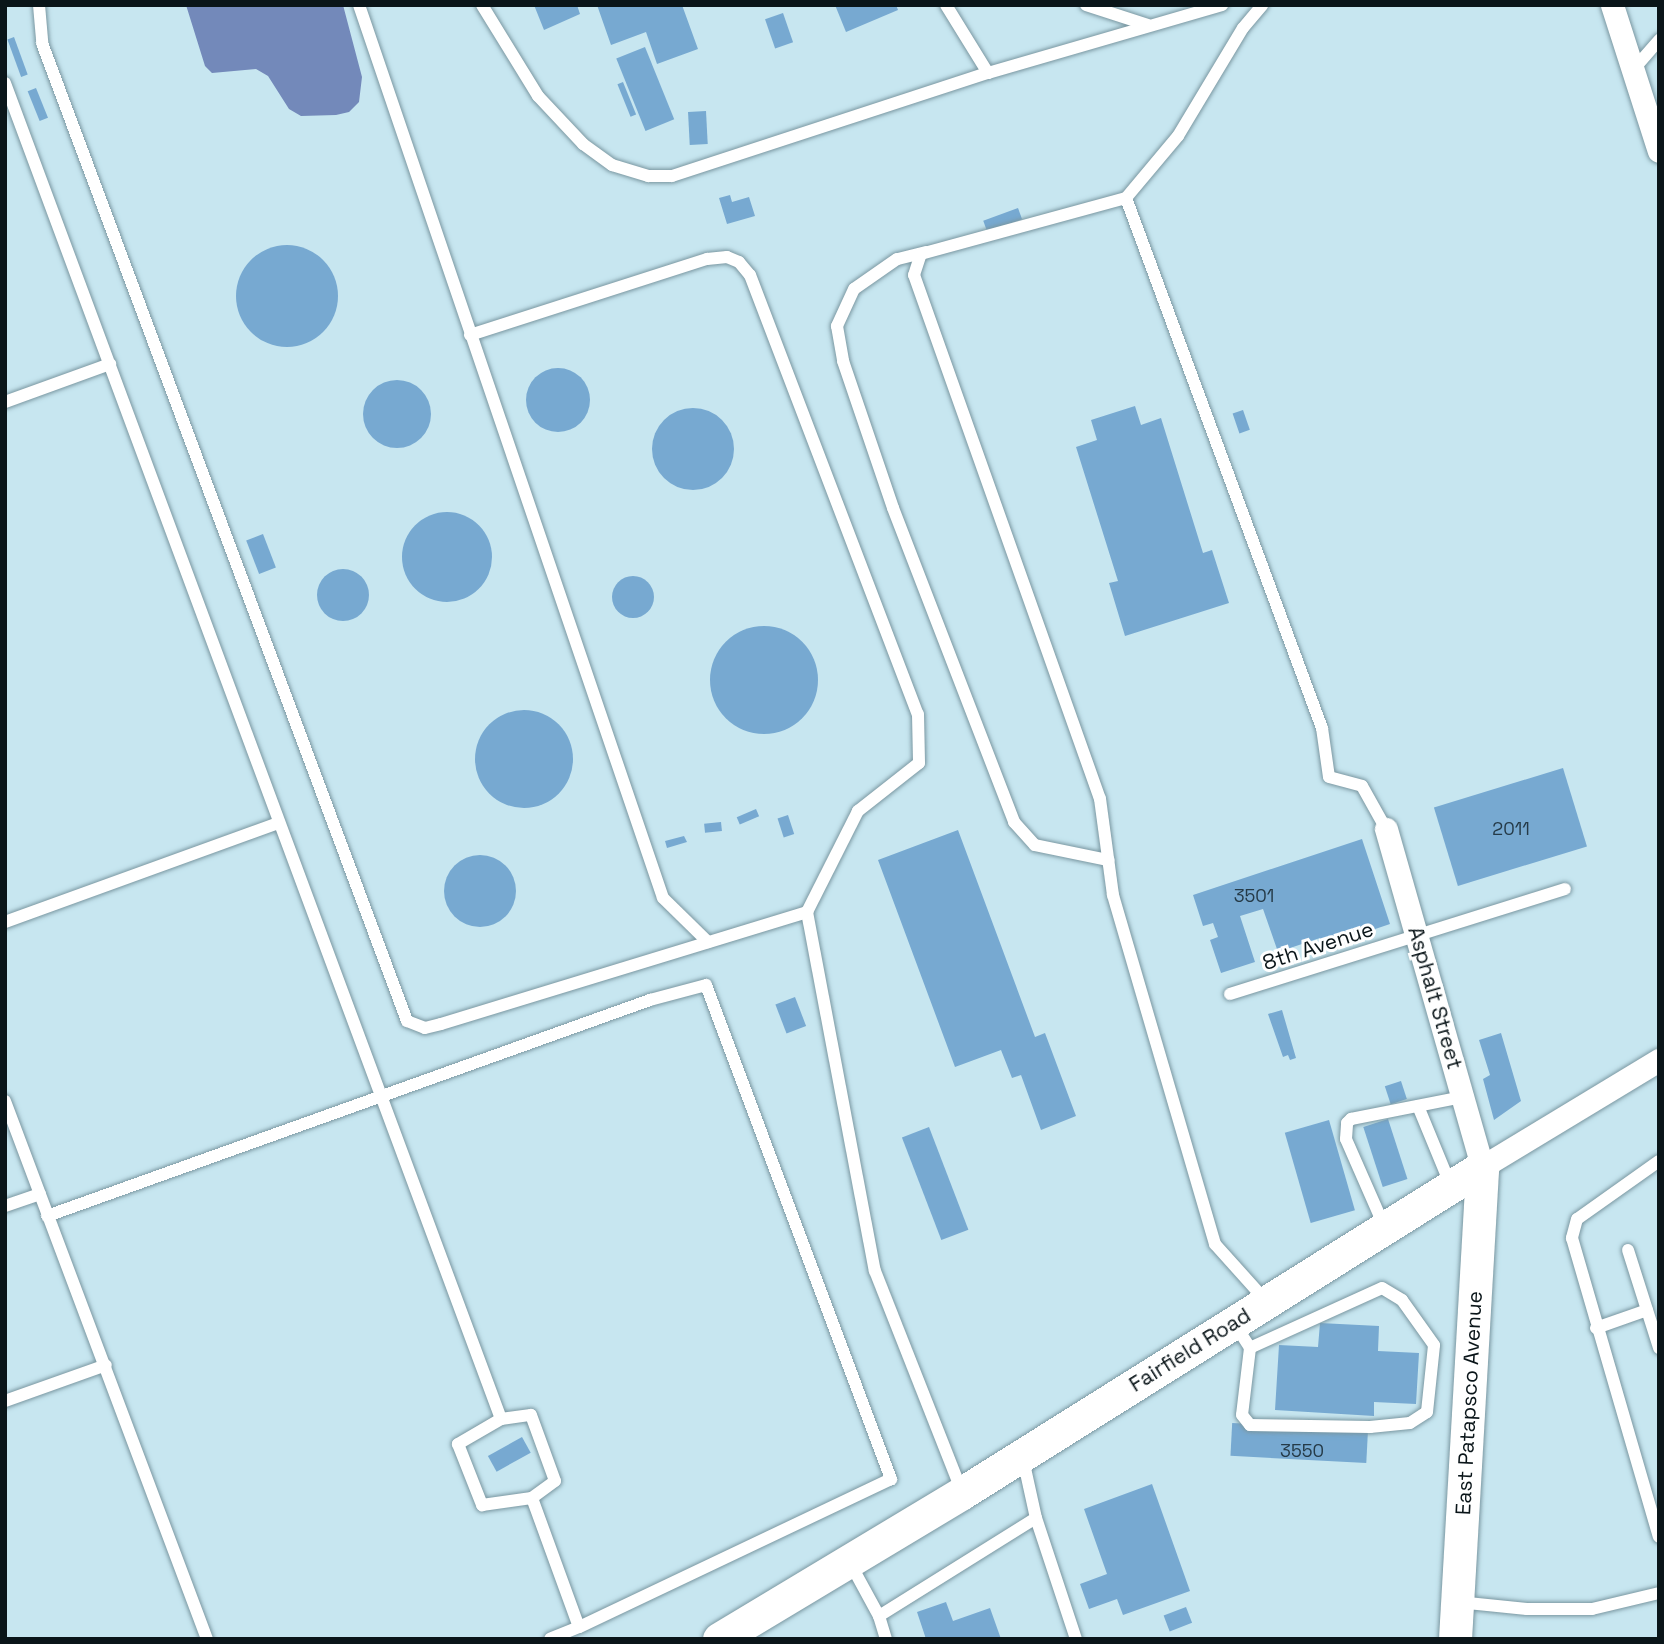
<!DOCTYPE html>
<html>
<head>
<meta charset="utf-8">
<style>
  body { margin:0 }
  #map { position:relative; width:1664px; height:1644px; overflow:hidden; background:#c7e6f0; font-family:"Space Grotesk",sans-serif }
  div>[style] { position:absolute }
  .water>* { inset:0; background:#7389ba }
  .building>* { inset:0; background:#77a9d1; transform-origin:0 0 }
  .round { border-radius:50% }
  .roads { filter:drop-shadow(0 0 2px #7a97a1) drop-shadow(0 0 2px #7a97a1) }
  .lane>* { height:12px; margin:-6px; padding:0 6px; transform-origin:6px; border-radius:6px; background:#fff }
  .street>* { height:23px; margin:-11.5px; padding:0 11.5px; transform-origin:11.5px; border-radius:11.5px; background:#fff }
  .secondary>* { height:33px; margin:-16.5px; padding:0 16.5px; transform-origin:16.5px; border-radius:16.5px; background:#fff }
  span { translate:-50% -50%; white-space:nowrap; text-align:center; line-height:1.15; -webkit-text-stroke:6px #fff; paint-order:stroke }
  .number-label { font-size:18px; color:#253a47 }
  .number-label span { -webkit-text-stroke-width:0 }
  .street-label { font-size:21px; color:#0a1519 }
  .frame { position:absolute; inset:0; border:7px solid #0a1519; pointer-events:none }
</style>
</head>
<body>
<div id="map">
  <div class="water">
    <div style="clip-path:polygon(186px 5px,343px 5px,362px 77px,359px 102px,349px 112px,336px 115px,301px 116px,289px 109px,268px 76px,256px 69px,212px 73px,205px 66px)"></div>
  </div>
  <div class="building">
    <div style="clip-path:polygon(534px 5px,577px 5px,580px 14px,544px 30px)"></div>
    <div style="clip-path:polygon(597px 5px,682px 5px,698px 49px,657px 64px,646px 32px,611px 45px)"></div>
    <div style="clip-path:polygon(835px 5px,896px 5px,898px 10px,846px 32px)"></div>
    <div style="left:783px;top:13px;width:31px;height:19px;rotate:71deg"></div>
    <div style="left:14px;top:37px;width:40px;height:7px;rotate:70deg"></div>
    <div style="left:645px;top:47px;width:78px;height:31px;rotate:68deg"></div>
    <div style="left:623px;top:82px;width:35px;height:6px;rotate:68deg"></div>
    <div style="left:36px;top:88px;width:32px;height:9px;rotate:68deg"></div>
    <div style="left:706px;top:111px;width:33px;height:18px;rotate:87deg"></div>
    <div style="clip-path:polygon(730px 195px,732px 202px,749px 197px,755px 216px,727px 224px,719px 198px)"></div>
    <div style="left:1018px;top:208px;width:12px;height:37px;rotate:70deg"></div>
    <div class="round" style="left:236px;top:245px;width:102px;height:102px"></div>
    <div class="round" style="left:526px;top:368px;width:64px;height:64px"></div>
    <div class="round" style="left:363px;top:380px;width:68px;height:68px"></div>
    <div style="clip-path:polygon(1135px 406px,1141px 425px,1161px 418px,1203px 553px,1212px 550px,1229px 603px,1125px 636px,1109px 583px,1118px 581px,1076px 447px,1097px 440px,1091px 420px)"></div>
    <div class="round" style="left:652px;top:408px;width:82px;height:82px"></div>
    <div style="left:1243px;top:410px;width:21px;height:11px;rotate:71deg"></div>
    <div class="round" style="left:402px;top:512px;width:90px;height:90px"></div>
    <div style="left:263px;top:534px;width:36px;height:18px;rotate:69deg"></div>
    <div class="round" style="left:317px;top:569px;width:52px;height:52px"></div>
    <div class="round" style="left:612px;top:576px;width:42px;height:42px"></div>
    <div class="round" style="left:710px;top:626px;width:108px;height:108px"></div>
    <div class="round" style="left:475px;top:710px;width:98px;height:98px"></div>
    <div style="left:1563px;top:768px;width:82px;height:135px;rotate:73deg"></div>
    <div style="left:756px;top:809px;width:8px;height:21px;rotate:67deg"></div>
    <div style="left:788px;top:815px;width:20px;height:11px;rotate:72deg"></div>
    <div style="left:721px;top:822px;width:9px;height:17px;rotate:84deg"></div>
    <div style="clip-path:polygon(958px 830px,1035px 1037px,1045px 1033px,1076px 1116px,1041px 1130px,1021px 1075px,1012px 1078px,1001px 1050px,955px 1067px,878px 860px)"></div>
    <div style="clip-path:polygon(684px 836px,687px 842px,667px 848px,665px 841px)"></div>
    <div style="clip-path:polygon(1362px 839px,1390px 924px,1322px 947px,1320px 938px,1278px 952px,1263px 909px,1240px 916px,1255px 962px,1221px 973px,1210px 940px,1218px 937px,1213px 923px,1203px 926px,1193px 895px)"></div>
    <div class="round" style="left:444px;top:855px;width:72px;height:72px"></div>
    <div style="left:795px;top:997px;width:31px;height:21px;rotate:69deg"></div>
    <div style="clip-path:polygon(1282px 1010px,1296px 1058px,1290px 1060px,1288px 1055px,1283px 1057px,1268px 1014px)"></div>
    <div style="clip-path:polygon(1501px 1033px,1521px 1101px,1494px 1120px,1483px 1079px,1490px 1075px,1479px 1040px)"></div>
    <div style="left:1401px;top:1081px;width:19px;height:17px;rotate:72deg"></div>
    <div style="left:1388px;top:1119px;width:63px;height:26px;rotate:72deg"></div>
    <div style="left:1329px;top:1120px;width:94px;height:46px;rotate:74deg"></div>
    <div style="left:929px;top:1127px;width:110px;height:29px;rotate:69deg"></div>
    <div style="clip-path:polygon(1320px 1323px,1379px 1326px,1378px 1351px,1419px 1353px,1416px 1404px,1374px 1402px,1374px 1416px,1275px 1410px,1279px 1345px,1318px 1347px)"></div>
    <div style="left:1368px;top:1430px;width:33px;height:136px;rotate:93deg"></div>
    <div style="left:522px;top:1437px;width:18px;height:39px;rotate:61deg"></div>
    <div style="clip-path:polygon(1152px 1484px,1190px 1591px,1123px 1615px,1117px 1599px,1089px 1609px,1080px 1584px,1107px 1574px,1084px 1509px)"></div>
    <div style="clip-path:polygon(946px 1602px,953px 1621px,990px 1608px,1001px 1639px,926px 1639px,917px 1612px)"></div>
    <div style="left:1186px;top:1607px;width:17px;height:24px;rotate:69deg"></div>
  </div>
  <div class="roads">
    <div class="lane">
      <div style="left:39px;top:5px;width:38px;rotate:85deg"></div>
      <div style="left:42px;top:43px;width:1044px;rotate:69.53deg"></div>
      <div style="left:407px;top:1021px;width:19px;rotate:21deg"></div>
      <div style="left:425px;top:1028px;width:16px;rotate:-14deg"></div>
      <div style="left:441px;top:1024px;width:383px;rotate:-17deg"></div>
      <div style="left:807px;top:912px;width:365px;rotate:79.3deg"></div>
      <div style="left:875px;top:1271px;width:238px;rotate:68.5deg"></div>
      <div style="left:359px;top:5px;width:943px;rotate:71.2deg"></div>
      <div style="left:663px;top:898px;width:63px;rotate:44.4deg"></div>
      <div style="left:482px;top:5px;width:107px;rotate:58.4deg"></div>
      <div style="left:538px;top:96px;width:66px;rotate:46.8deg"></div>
      <div style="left:583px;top:144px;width:36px;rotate:36deg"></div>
      <div style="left:612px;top:165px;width:38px;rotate:17deg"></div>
      <div style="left:648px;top:176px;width:24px"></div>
      <div style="left:672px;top:176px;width:332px;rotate:-18.1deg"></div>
      <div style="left:988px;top:73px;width:244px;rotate:-16.2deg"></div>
      <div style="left:946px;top:5px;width:80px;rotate:58.3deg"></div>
      <div style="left:1086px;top:5px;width:65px;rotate:17.9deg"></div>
      <div style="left:1633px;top:70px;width:40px;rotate:-49deg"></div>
      <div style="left:5px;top:83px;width:1425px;rotate:69.63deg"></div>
      <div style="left:501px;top:1419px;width:50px;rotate:149.8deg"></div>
      <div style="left:458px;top:1444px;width:66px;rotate:68.5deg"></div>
      <div style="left:482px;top:1505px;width:50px;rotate:-8deg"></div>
      <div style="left:532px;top:1498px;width:137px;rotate:70deg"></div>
      <div style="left:579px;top:1627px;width:31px;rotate:158deg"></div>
      <div style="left:1126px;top:198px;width:81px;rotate:-50deg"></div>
      <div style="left:1178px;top:136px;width:126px;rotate:-59deg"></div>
      <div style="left:1243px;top:28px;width:30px;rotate:-50deg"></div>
      <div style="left:926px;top:252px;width:30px;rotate:166deg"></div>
      <div style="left:897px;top:259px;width:52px;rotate:145.1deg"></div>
      <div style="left:854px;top:289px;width:41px;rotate:114.7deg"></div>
      <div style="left:837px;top:326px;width:36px;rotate:80deg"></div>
      <div style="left:843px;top:361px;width:155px;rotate:71.2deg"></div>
      <div style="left:893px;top:508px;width:337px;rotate:68.9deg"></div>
      <div style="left:1014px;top:822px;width:31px;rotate:48deg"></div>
      <div style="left:1035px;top:845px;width:75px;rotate:11.6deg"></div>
      <div style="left:470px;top:335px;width:249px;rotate:-17.8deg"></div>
      <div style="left:707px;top:259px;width:20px;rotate:-6deg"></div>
      <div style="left:727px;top:257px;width:13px;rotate:23deg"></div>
      <div style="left:739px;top:262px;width:17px;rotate:50deg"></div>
      <div style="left:750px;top:275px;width:470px;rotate:69.1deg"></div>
      <div style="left:918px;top:714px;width:49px;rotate:88.8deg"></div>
      <div style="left:919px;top:763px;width:78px;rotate:141.8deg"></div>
      <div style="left:858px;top:811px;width:113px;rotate:116.8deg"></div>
      <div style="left:5px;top:402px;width:112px;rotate:-19.9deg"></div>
      <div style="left:5px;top:922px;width:291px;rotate:-19.9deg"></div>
      <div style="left:1230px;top:994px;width:351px;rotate:-17.4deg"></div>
      <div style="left:5px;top:1101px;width:575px;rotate:69.42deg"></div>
      <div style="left:1418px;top:1106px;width:87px;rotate:67.6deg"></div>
      <div style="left:1659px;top:1161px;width:100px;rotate:144.7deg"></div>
      <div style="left:1577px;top:1219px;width:20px;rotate:105deg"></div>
      <div style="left:1572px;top:1238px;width:311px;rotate:73.8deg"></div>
      <div style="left:5px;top:1206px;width:37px;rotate:-19deg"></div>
      <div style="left:47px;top:1216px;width:641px;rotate:-19.71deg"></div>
      <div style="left:650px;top:1000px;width:58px;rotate:-15deg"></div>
      <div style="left:706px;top:985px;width:528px;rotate:69.47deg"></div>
      <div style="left:891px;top:1479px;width:345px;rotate:154.6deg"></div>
      <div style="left:1385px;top:1228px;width:97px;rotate:-113.7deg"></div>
      <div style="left:1346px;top:1139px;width:16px;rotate:-86deg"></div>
      <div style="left:1347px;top:1123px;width:6px;rotate:-45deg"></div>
      <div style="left:1351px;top:1119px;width:113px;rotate:-11.2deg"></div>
      <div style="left:1628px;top:1250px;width:103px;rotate:72.4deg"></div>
      <div style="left:1267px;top:1302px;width:78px;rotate:-131.9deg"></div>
      <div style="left:1215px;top:1244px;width:364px;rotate:-106.3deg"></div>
      <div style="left:1113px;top:895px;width:97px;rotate:-97.7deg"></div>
      <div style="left:1100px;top:799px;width:556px;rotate:-109.54deg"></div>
      <div style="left:914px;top:275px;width:22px;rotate:-72deg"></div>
      <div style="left:921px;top:254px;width:213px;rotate:-15.3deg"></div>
      <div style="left:1126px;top:198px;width:565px;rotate:69.71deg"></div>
      <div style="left:1322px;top:728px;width:49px;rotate:81.9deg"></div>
      <div style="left:1329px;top:777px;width:34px;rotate:15deg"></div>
      <div style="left:1362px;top:786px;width:49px;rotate:60.8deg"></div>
      <div style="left:1234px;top:1323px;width:30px;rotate:57deg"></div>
      <div style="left:1250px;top:1348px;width:67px;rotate:96.8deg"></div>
      <div style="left:1242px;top:1415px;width:13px;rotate:51deg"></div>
      <div style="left:1250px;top:1425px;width:120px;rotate:1deg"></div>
      <div style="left:1370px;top:1427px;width:40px;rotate:-5.7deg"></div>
      <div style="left:1410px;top:1423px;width:20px;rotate:-33deg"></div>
      <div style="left:1427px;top:1412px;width:67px;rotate:-84deg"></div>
      <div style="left:1434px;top:1345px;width:55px;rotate:-125.4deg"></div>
      <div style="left:1402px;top:1300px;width:23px;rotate:-149deg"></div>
      <div style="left:1382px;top:1288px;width:145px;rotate:155.6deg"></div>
      <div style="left:1596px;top:1328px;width:54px;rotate:-19.4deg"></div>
      <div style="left:5px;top:1401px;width:107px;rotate:-19.6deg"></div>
      <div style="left:501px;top:1419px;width:30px;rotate:-8deg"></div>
      <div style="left:531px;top:1415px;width:70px;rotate:70deg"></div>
      <div style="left:555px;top:1481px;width:29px;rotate:144deg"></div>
      <div style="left:1023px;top:1459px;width:60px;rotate:77.6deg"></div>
      <div style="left:1036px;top:1518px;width:127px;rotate:71.7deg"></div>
      <div style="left:849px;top:1561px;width:63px;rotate:61.4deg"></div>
      <div style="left:1458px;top:1602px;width:69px;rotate:5.8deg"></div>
      <div style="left:1527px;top:1609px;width:65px"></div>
      <div style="left:1592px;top:1609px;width:69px;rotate:-13.4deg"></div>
      <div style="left:886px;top:1639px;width:24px;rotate:-107deg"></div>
      <div style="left:879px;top:1616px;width:185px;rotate:-32deg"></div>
    </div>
    <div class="street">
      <div style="left:1612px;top:5px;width:153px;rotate:72.2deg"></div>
      <div style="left:1386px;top:829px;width:351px;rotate:74.1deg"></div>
      <div style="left:1482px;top:1167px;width:207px;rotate:-31.2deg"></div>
    </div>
    <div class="secondary">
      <div style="left:719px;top:1639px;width:283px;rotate:-31deg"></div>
      <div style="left:962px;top:1493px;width:614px;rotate:-32.08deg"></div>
      <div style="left:1455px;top:1639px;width:473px;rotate:-86.7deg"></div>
    </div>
  </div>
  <div class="number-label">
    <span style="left:1511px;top:829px">2011</span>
    <span style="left:1254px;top:896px">3501</span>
    <span style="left:1302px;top:1451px">3550</span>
  </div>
  <div class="street-label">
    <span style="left:1318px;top:946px;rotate:-18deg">8th Avenue</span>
    <span style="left:1435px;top:998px;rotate:74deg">Asphalt Street</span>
    <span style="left:1190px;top:1350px;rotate:-32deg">Fairfield Road</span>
    <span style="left:1469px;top:1403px;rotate:-87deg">East Patapsco Avenue</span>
  </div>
  <div class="frame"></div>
</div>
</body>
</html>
